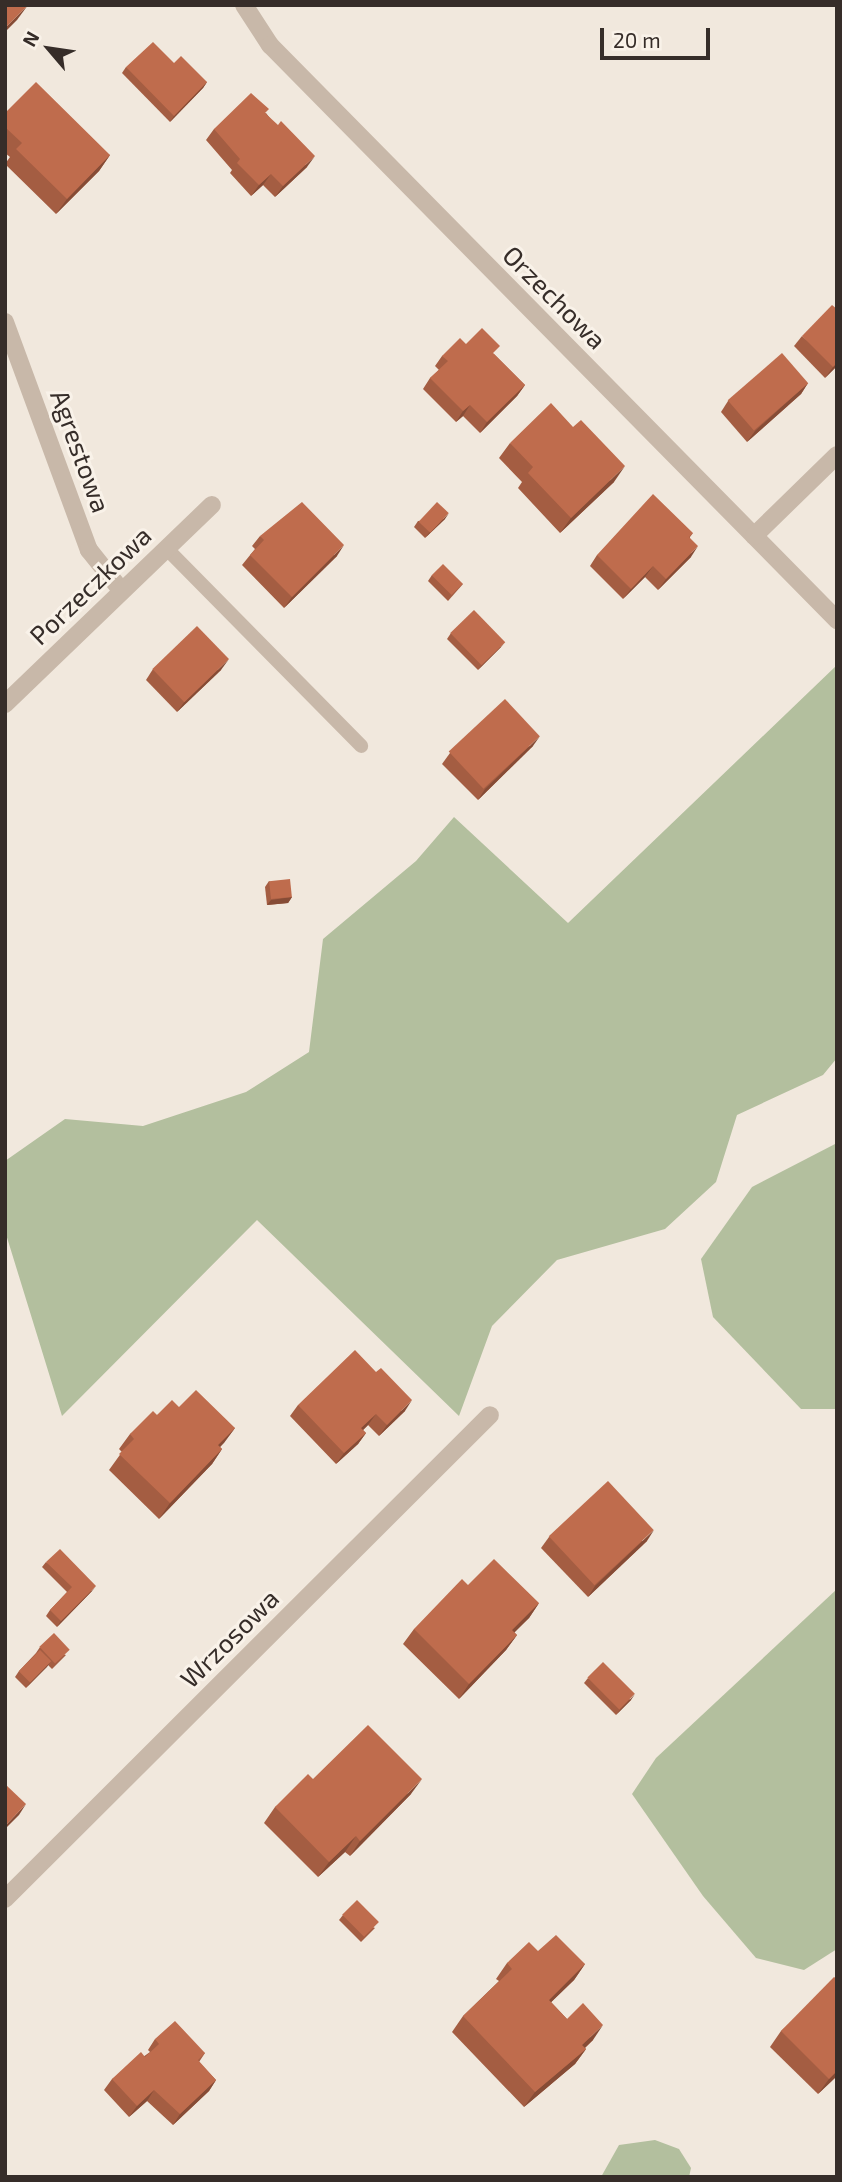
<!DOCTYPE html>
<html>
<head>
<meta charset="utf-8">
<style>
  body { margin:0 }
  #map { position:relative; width:842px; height:2182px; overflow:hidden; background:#f1e8dd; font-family:"Exo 2",sans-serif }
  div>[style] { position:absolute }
  .green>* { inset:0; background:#b3bf9e }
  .service>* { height:14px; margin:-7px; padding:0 7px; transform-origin:7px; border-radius:7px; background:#c8b8a9 }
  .minor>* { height:18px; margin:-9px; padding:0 9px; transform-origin:9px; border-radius:9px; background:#c8b8a9 }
  .wall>* { inset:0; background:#a45d42 }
  .shaded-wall>* { inset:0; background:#864c36 }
  .building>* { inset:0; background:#bf6c4d; transform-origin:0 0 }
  span { translate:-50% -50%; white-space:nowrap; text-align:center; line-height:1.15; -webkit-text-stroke:6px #f9f2e9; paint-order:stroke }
  .street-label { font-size:26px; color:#362d29 }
  .frame { position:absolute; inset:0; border:7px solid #362d29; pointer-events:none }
  .north { position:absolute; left:14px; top:14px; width:70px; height:70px; -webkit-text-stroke:5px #f9f2e9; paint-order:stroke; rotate:299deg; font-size:19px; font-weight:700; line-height:28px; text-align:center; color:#362d29 }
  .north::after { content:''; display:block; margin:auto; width:24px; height:32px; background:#362d29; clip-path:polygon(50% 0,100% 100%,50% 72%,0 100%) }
  .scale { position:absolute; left:600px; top:28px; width:110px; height:32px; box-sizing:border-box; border:4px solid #362d29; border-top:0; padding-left:9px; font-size:21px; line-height:24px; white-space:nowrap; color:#362d29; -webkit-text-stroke:5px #f9f2e9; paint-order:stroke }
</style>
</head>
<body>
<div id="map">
  <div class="green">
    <div style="clip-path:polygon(837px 665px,837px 1058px,823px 1075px,737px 1115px,716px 1182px,665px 1229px,557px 1260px,492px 1326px,459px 1416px,257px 1220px,62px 1416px,5px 1231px,5px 1161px,65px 1119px,143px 1126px,246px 1092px,309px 1052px,323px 939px,416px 861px,454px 817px,568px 923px)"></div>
    <div style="clip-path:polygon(837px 1143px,837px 1409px,801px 1409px,713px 1317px,701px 1259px,752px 1187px)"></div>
    <div style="clip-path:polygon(837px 1589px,837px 1949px,804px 1970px,756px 1958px,703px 1896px,632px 1794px,656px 1758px)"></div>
    <div style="clip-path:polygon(655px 2140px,679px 2149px,691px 2168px,689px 2177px,601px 2177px,619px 2145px)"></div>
  </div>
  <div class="service">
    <div style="left:166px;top:548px;width:278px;rotate:45.4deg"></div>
  </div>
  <div class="minor">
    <div style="left:244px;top:5px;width:48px;rotate:57deg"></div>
    <div style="left:270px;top:45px;width:808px;rotate:45.4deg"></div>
    <div style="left:5px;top:322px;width:243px;rotate:69.8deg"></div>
    <div style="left:89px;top:550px;width:51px;rotate:51.3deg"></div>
    <div style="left:754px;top:536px;width:116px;rotate:-44.3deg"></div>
    <div style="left:5px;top:704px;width:287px;rotate:-43.9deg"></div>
    <div style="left:5px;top:1899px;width:685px;rotate:-44.94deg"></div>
  </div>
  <div class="wall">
    <div style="clip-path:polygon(126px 67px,207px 82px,203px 88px,170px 122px,122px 73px)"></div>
    <div style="clip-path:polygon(5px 113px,110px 155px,99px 171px,56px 214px,5px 164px,10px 157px,5px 153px)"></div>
    <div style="clip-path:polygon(266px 113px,307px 167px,275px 197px,263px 185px,251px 196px,230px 173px,232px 170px,206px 140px,214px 129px)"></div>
    <div style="clip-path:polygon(802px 336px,837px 366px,825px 378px,794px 346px)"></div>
    <div style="clip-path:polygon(466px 344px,494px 354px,525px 385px,517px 396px,480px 433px,463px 416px,456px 422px,423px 389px,430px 378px,439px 370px,435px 366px,442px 356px)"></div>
    <div style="clip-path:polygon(808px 383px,801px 394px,747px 442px,721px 412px,728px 401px)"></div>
    <div style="clip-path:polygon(510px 443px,614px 482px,560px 533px,518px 488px,522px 482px,499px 458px)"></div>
    <div style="clip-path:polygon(445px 519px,425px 538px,414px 527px,418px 521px)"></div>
    <div style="clip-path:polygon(693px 533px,690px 537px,691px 557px,658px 590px,645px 577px,623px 599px,590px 566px,597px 555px)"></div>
    <div style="clip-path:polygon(260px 536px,337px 556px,284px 608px,242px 565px,255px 549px,252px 546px)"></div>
    <div style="clip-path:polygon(432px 575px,463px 584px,448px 601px,428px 581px)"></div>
    <div style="clip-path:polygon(451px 633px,501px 647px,478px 670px,447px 639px)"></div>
    <div style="clip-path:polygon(153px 669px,221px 670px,177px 712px,146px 680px)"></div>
    <div style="clip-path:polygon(533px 746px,478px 800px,442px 764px,450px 753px)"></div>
    <div style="clip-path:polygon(269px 881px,292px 897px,288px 903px,267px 905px,265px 887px)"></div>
    <div style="clip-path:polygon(298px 1405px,405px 1411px,379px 1436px,368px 1425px,363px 1430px,366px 1433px,358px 1444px,336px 1464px,290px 1416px)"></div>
    <div style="clip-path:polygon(179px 1407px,235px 1428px,220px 1447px,222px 1449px,212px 1464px,159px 1519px,109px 1470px,122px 1452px,119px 1449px,130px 1434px,157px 1415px)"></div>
    <div style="clip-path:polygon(549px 1537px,647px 1541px,588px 1597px,541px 1548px)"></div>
    <div style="clip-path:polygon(46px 1562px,92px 1591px,57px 1627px,46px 1616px,50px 1610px,67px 1592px,42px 1567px)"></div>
    <div style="clip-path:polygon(539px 1603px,529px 1618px,514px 1632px,517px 1635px,506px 1650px,459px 1699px,403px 1644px,414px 1629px)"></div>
    <div style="clip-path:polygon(40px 1647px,66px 1655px,52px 1669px,48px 1665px,26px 1688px,15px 1677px,19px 1671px,36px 1653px)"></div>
    <div style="clip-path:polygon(588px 1678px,631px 1700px,616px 1715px,584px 1683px)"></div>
    <div style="clip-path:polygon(313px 1779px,411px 1794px,350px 1856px,345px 1852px,318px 1877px,264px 1823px,275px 1807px)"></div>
    <div style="clip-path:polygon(343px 1915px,375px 1928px,361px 1942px,339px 1920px)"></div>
    <div style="clip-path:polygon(538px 1951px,585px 1964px,574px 1980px,551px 2002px,567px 2019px,593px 2040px,585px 2048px,586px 2049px,575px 2064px,524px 2107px,452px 2032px,463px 2016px,499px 1981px,496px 1979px,507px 1963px)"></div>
    <div style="clip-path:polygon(837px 1979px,837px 2076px,818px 2094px,770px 2047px,781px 2031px)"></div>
    <div style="clip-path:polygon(155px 2039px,205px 2053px,199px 2062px,216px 2080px,209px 2091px,173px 2125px,147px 2101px,129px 2117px,104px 2090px,112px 2079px,150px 2052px,148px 2050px)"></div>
  </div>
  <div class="shaded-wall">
    <div style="clip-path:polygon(28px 5px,17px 20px,5px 32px,5px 28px)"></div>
    <div style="clip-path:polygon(207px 82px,203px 88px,170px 122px,174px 116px)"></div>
    <div style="clip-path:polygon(110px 155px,99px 171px,56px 214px,67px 199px)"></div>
    <div style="clip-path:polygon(315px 156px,307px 167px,275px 197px,283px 186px)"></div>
    <div style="clip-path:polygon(271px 174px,263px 185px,251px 196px,259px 185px)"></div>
    <div style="clip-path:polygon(837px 363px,837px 366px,825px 378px,833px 367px)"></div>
    <div style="clip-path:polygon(808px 383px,801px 394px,747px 442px,755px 431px)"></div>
    <div style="clip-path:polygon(525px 385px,517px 396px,480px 433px,487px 422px)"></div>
    <div style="clip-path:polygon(470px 405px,463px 416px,456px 422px,463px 411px)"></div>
    <div style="clip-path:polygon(625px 466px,614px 482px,560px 533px,571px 518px)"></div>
    <div style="clip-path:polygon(449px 513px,445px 519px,425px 538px,429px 533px)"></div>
    <div style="clip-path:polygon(344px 545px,337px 556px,284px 608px,292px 597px)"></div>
    <div style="clip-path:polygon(698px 546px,691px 557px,658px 590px,666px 579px)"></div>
    <div style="clip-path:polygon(653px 566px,645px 577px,623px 599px,631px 589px)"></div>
    <div style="clip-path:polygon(505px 642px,501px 647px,478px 670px,482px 665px)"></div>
    <div style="clip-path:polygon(229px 659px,221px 670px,177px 712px,185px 701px)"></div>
    <div style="clip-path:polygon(540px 736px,533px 746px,478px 800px,485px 789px)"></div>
    <div style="clip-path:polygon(292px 897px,288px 903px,267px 905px,271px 900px)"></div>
    <div style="clip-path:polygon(412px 1400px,405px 1411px,379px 1436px,387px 1425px)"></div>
    <div style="clip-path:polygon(376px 1414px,368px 1425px,354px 1439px,361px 1428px)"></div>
    <div style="clip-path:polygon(235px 1428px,224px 1443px,207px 1460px,218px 1445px)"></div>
    <div style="clip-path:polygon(366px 1433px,358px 1444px,336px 1464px,344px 1453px)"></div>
    <div style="clip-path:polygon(222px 1449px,212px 1464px,159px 1519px,170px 1503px)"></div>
    <div style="clip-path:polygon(654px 1530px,647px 1541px,588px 1597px,595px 1586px)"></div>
    <div style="clip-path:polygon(96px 1586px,92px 1591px,57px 1627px,61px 1621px)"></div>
    <div style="clip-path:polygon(539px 1603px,529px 1618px,501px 1646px,512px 1630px)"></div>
    <div style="clip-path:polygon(517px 1635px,506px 1650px,459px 1699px,469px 1684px)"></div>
    <div style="clip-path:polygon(51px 1661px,47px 1667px,26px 1688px,30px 1683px)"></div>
    <div style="clip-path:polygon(635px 1694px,631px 1700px,616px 1715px,620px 1710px)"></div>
    <div style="clip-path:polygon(422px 1779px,411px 1794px,350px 1856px,360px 1841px)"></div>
    <div style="clip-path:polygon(26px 1804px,19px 1815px,5px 1829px,5px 1826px)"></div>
    <div style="clip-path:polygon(356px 1836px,345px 1852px,318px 1877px,329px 1862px)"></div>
    <div style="clip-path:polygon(585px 1964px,574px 1980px,538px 2015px,549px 2000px)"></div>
    <div style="clip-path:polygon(603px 2025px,593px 2040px,572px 2060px,582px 2045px)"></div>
    <div style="clip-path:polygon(586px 2049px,575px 2064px,524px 2107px,535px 2092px)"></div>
    <div style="clip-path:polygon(837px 2071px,837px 2076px,818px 2094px,829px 2079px)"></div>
    <div style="clip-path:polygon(216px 2080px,209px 2091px,173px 2125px,180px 2114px)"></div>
    <div style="clip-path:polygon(154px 2090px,147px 2101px,129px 2117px,137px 2106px)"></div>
  </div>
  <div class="building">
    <div style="clip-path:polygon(5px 5px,28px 5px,5px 28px)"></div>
    <div style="clip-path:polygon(153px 42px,174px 63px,181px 56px,207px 82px,174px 116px,126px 67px)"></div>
    <div style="clip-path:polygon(36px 82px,110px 155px,67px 199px,16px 149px,22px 143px,5px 127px,5px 113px)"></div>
    <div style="clip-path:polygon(251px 93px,269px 109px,265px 113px,278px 125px,281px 121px,315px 156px,283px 186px,271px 174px,259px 185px,237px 163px,240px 159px,214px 129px)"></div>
    <div style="clip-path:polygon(832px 305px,837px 309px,837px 363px,833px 367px,802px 336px)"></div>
    <div style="clip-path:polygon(482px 328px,500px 346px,493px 353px,525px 385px,487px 422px,470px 405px,463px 411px,430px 378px,448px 361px,442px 356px,460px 338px,466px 344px)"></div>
    <div style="left:782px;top:353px;width:40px;height:72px;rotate:49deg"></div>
    <div style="clip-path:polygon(551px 403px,573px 427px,581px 420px,625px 466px,571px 518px,528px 473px,533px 467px,510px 443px)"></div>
    <div style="clip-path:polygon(653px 494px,693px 533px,689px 537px,698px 546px,666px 579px,653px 566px,631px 589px,597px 555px)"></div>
    <div style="clip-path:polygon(302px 502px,344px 545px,292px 597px,250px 555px,264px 540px,260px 536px)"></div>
    <div style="left:437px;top:502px;width:16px;height:27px;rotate:43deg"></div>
    <div style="left:443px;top:564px;width:28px;height:16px;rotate:45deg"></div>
    <div style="left:474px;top:610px;width:45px;height:33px;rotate:46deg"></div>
    <div style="left:197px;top:626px;width:46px;height:62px;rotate:46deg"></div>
    <div style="left:505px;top:699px;width:51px;height:77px;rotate:47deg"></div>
    <div style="left:290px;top:879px;width:18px;height:21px;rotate:84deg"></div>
    <div style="clip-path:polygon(355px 1350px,376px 1372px,381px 1368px,412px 1400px,387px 1425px,376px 1414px,361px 1428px,366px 1433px,344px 1453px,298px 1405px)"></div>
    <div style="clip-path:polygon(196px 1390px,235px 1428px,218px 1445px,222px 1449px,170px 1503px,119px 1454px,134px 1439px,130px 1434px,153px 1411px,157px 1415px,172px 1400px,179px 1407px)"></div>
    <div style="left:608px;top:1481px;width:67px;height:81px;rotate:47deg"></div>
    <div style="clip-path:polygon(60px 1549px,96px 1586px,61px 1621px,50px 1610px,72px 1587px,46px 1562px)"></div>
    <div style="clip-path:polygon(494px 1559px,539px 1603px,512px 1630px,517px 1635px,469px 1684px,414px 1629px,462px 1579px,468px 1585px)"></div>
    <div style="left:54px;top:1633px;width:23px;height:20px;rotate:47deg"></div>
    <div style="left:40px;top:1650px;width:16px;height:30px;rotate:45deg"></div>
    <div style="left:603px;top:1662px;width:45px;height:22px;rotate:45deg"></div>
    <div style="clip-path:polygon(368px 1725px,422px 1779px,360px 1841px,356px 1836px,329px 1862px,275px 1807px,308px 1774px,313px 1779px)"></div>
    <div style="clip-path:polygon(5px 1784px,26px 1804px,5px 1826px)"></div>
    <div style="left:357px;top:1900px;width:31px;height:21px;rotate:45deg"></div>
    <div style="clip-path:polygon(556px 1935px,585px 1964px,549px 2000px,567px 2019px,583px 2003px,603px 2025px,582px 2045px,586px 2049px,535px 2092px,463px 2016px,512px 1969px,507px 1963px,529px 1942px,538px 1951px)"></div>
    <div style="clip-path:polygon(834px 1977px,837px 1979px,837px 2071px,829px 2079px,781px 2031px)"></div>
    <div style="clip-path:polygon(175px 2021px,205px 2053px,198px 2060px,216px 2080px,180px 2114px,154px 2090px,137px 2106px,112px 2079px,141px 2052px,145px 2057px,159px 2044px,155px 2039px)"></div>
  </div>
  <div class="street-label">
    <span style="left:555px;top:297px;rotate:45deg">Orzechowa</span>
    <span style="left:81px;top:451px;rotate:70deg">Agrestowa</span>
    <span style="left:90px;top:585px;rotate:-44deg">Porzeczkowa</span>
    <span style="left:229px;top:1638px;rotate:-45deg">Wrzosowa</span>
  </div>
  <div class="frame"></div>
  <div class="north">N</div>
  <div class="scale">20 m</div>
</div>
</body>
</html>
